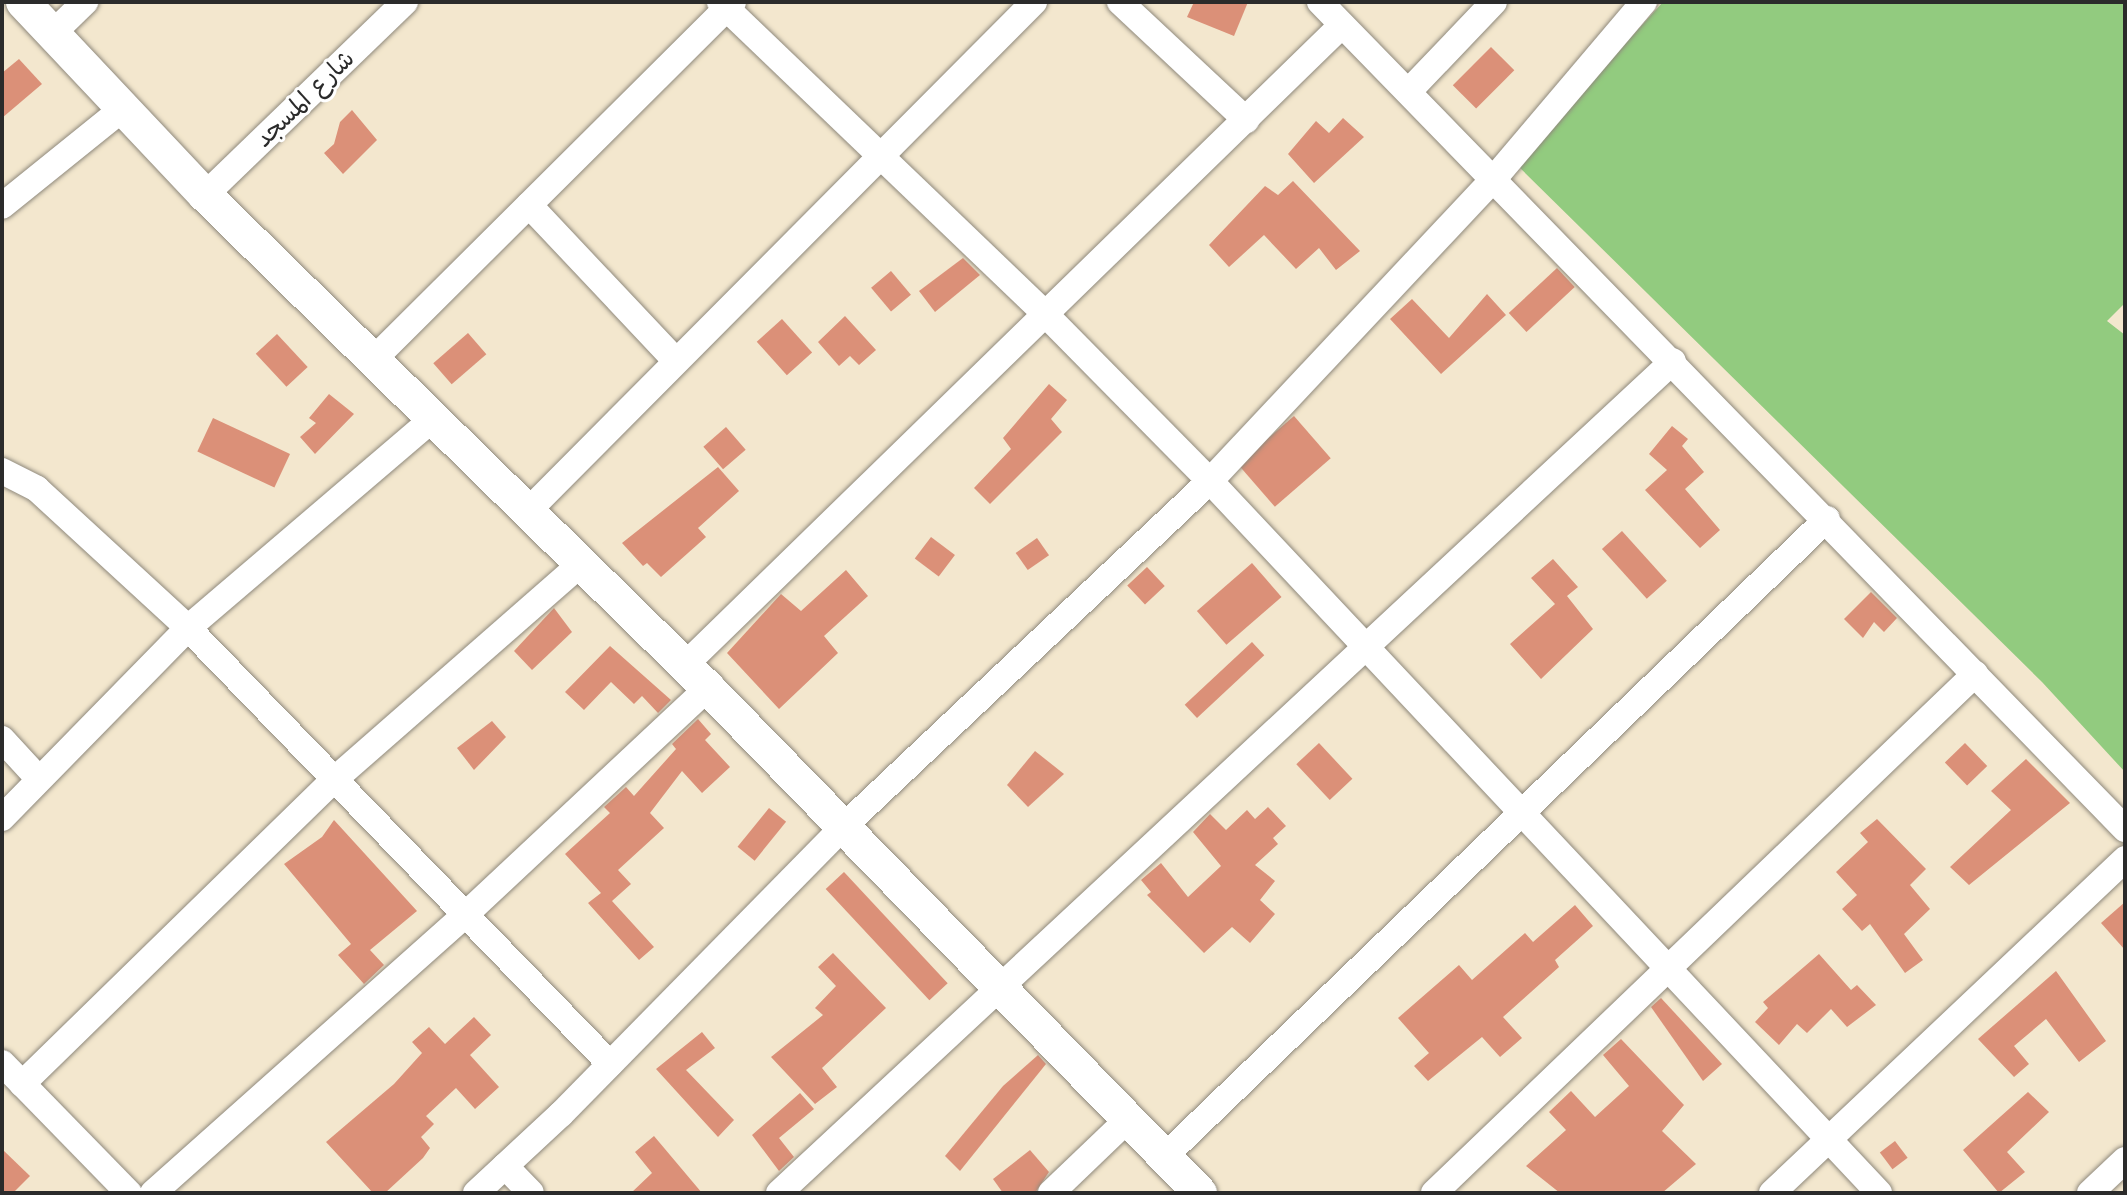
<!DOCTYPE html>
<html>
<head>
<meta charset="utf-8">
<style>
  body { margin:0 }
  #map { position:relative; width:2127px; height:1195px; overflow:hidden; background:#f3e7ce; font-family:"Shantell Sans","Playpen Sans Arabic",sans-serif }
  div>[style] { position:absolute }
  .green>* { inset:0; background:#92cb7f }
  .building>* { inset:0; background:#db9078; transform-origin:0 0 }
  .roads { filter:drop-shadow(0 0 2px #8f897c) drop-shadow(0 0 2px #8f897c) }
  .minor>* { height:26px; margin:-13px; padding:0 13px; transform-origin:13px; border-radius:13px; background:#fff }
  .tertiary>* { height:34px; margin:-17px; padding:0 17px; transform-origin:17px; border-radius:17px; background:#fff }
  span { translate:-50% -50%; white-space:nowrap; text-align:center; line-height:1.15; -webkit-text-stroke:6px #fff; paint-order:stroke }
  .street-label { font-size:24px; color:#2b2b2b }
  .frame { position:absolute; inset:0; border:4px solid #2b2b2b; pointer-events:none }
</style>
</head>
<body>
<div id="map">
  <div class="green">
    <div style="clip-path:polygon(1663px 2px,2125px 2px,2125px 303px,2107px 321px,2125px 335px,2125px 772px,2042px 682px,1516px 164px)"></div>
  </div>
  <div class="building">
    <div style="clip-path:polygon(1194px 2px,1248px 2px,1234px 36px,1187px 17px)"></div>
    <div style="left:1491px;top:47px;width:33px;height:54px;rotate:45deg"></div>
    <div style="clip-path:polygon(19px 59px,42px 84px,2px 118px,2px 73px)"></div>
    <div style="clip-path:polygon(352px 110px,377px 140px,343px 174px,324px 153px,334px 144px,340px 122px)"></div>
    <div style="clip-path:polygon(1343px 118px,1364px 137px,1314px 183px,1288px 154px,1316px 121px,1329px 133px)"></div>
    <div style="clip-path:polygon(1293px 181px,1360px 251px,1336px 270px,1319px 248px,1296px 269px,1264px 235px,1229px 267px,1209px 245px,1265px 186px,1278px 195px)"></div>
    <div style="clip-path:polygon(963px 258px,980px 275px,935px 312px,919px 291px)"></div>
    <div style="left:1557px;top:268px;width:26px;height:66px;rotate:47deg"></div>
    <div style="left:891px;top:271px;width:31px;height:26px;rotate:50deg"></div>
    <div style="clip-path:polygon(1487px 294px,1506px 315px,1441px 374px,1390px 319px,1412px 299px,1449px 338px)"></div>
    <div style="clip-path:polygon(845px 316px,876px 350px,859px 365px,850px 356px,839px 366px,818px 342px)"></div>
    <div style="left:782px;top:319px;width:45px;height:34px;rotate:48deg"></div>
    <div style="left:468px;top:333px;width:28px;height:46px;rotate:49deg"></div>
    <div style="left:277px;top:334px;width:45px;height:29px;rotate:47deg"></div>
    <div style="clip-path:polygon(1049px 384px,1067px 400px,1051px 419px,1062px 432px,990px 504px,974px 488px,1011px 449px,1003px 438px)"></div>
    <div style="clip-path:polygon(329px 394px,354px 414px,315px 454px,300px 437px,316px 423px,309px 418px)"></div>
    <div style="left:1294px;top:416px;width:56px;height:74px;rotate:49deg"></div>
    <div style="left:213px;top:418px;width:85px;height:37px;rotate:25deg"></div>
    <div style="clip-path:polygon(1672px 426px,1688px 439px,1682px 446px,1704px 472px,1685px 489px,1720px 530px,1700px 548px,1645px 490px,1667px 470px,1649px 454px)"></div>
    <div style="left:726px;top:427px;width:30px;height:30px;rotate:49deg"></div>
    <div style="clip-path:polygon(718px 467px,739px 491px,698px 528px,706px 537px,661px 577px,647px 563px,643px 566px,622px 543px)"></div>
    <div style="left:1622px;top:531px;width:67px;height:27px;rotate:48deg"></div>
    <div style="left:931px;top:537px;width:30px;height:27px;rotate:37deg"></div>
    <div style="left:1037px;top:538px;width:21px;height:26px;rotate:55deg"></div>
    <div style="clip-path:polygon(1553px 559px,1578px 587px,1567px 596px,1593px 629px,1541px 679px,1510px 644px,1555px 604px,1531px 578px)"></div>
    <div style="left:1252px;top:563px;width:45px;height:73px;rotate:49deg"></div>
    <div style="left:1147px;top:567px;width:26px;height:27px;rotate:47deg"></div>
    <div style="clip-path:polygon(846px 570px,868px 596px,824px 636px,838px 653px,779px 709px,727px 653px,781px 594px,801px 611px)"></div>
    <div style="clip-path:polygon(1871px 592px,1897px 618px,1884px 632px,1874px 622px,1863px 638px,1844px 619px)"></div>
    <div style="clip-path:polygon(554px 608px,572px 632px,532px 670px,514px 651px)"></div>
    <div style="left:1252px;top:642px;width:18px;height:92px;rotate:47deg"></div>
    <div style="clip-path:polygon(610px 646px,671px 700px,658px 713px,642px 696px,634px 704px,611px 682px,584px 710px,565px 692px)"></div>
    <div style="clip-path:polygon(698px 719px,711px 734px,705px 740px,730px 767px,702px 793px,682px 771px,650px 813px,664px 828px,618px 870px,631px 884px,612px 901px,654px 947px,639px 960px,588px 903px,601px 893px,565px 854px,610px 813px,604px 807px,626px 787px,634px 796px,676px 749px,672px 744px)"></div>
    <div style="clip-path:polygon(492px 721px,506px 737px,474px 770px,457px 748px)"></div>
    <div style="left:1319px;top:743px;width:49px;height:31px;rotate:47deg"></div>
    <div style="left:1965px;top:743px;width:32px;height:28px;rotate:46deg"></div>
    <div style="clip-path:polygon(1035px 751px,1064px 774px,1028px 807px,1007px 785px)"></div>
    <div style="clip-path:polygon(2026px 759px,2070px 803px,1969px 885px,1950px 867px,2011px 810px,1991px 791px)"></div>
    <div style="clip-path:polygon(1268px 807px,1286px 826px,1273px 838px,1278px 844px,1255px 865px,1275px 881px,1260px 900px,1275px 914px,1250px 943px,1232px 927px,1204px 953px,1147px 895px,1151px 892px,1141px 880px,1161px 863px,1188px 897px,1221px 866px,1193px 832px,1210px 814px,1226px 830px,1247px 810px,1255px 819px)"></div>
    <div style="left:769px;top:808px;width:22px;height:50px;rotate:39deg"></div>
    <div style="clip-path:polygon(1877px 819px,1926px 869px,1910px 885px,1930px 909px,1904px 934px,1923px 960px,1905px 973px,1870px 924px,1862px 931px,1842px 909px,1857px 895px,1836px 872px,1868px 842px,1860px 833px)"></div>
    <div style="clip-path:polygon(334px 820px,417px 911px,370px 950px,384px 965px,364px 984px,338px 955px,351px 944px,284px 864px,322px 837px)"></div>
    <div style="left:844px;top:872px;width:152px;height:25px;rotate:47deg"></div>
    <div style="clip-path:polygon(2125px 902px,2125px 950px,2101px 923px)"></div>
    <div style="clip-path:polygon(1575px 905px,1593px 926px,1555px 960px,1559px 967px,1503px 1017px,1522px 1038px,1500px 1057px,1482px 1037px,1428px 1081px,1414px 1066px,1429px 1053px,1398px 1018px,1459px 965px,1472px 980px,1525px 933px,1533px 942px)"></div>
    <div style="clip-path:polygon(833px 953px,886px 1008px,822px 1068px,837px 1087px,815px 1104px,771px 1057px,823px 1015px,815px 1008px,836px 986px,818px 967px)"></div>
    <div style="clip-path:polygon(1819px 954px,1851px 990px,1857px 985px,1876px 1005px,1847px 1027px,1831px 1009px,1807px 1033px,1797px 1024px,1779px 1045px,1755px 1022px,1768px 1008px,1763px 1002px)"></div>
    <div style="clip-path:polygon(2056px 971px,2106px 1041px,2079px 1062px,2046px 1019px,2014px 1046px,2029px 1064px,2014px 1077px,1978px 1039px)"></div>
    <div style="clip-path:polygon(1661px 998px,1722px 1064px,1703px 1081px,1651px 1007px)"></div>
    <div style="clip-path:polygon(474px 1017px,491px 1035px,470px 1055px,499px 1087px,475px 1109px,456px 1088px,426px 1116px,434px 1124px,421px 1137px,430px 1148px,423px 1158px,385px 1193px,373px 1193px,326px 1142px,394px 1084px,422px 1053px,412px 1042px,429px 1027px,445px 1044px)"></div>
    <div style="clip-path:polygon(702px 1032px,715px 1048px,686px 1070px,734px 1120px,718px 1137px,656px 1069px)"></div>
    <div style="clip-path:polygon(1621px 1039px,1684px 1105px,1662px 1131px,1696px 1164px,1662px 1193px,1560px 1193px,1526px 1166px,1566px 1130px,1549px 1112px,1571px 1091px,1595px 1117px,1629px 1086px,1603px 1055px)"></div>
    <div style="clip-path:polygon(1038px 1055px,1046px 1064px,960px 1171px,945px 1156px,1003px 1086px)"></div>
    <div style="clip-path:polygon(2028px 1092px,2049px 1112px,2007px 1152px,2025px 1172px,1999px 1193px,1963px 1150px)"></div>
    <div style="clip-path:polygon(800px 1093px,814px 1109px,779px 1138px,794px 1157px,779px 1171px,752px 1135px)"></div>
    <div style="clip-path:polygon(654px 1136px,702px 1193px,631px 1193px,652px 1173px,635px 1152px)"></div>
    <div style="left:1895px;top:1141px;width:21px;height:19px;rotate:53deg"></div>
    <div style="clip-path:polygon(2px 1149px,30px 1176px,13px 1193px,2px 1193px)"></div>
    <div style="clip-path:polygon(1030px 1150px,1049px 1172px,1035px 1193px,1003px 1193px,993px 1179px)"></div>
  </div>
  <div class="roads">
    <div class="minor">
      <div style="left:720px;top:2px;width:455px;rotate:43.8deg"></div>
      <div style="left:1048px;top:317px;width:231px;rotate:45.4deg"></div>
      <div style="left:1210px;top:481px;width:977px;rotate:46.78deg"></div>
      <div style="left:1120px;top:2px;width:173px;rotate:43.1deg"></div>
      <div style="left:1320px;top:2px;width:1154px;rotate:45.77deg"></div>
      <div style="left:53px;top:33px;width:45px;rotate:-44.1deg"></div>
      <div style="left:1409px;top:91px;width:123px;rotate:-46.3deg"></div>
      <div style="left:205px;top:195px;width:278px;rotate:-44deg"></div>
      <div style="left:529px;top:205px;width:214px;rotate:46.7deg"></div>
      <div style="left:2px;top:206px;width:154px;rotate:-38.9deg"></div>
      <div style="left:372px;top:361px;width:509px;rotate:-44.84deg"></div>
      <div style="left:2px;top:471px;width:39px;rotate:27deg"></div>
      <div style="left:37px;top:489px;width:205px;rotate:42.6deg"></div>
      <div style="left:188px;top:628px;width:607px;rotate:45.93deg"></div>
      <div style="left:528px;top:511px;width:718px;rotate:-45.17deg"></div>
      <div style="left:685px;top:665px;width:917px;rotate:-44.25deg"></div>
      <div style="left:2px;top:739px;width:52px;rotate:47.4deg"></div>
      <div style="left:2px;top:818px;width:266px;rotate:-45.6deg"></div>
      <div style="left:188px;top:628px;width:322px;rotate:-40.5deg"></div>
      <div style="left:2px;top:1063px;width:182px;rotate:45.7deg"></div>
      <div style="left:22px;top:1084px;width:436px;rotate:-44.3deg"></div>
      <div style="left:334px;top:780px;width:330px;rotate:-41.2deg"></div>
      <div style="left:1164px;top:1157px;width:920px;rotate:-43.9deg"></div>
      <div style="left:505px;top:1166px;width:37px;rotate:46deg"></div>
      <div style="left:153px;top:1193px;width:416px;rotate:-41.7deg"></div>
      <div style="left:464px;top:916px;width:334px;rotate:-43.1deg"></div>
      <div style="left:476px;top:1193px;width:116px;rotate:-42.9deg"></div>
      <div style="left:561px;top:1114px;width:398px;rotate:-45.5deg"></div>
      <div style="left:840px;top:830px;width:509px;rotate:-43.33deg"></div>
      <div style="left:1210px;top:481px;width:412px;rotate:-46.8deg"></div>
      <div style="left:1492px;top:181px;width:235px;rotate:-49.7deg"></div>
      <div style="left:779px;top:1193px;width:1221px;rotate:-42.94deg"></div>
      <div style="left:1051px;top:1193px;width:105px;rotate:-43.8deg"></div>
      <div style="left:1434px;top:1193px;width:750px;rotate:-43.81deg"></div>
      <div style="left:1772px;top:1193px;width:486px;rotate:-43.4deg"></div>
      <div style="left:2090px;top:1193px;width:48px;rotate:-43.3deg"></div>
    </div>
    <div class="tertiary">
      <div style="left:23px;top:2px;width:265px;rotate:46.7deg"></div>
      <div style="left:205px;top:195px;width:704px;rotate:44.42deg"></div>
      <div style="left:708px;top:688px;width:705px;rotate:45.75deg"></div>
    </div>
  </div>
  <div class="street-label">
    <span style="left:305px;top:99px;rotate:-44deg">شارع المسجد</span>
  </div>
  <div class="frame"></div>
</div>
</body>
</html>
